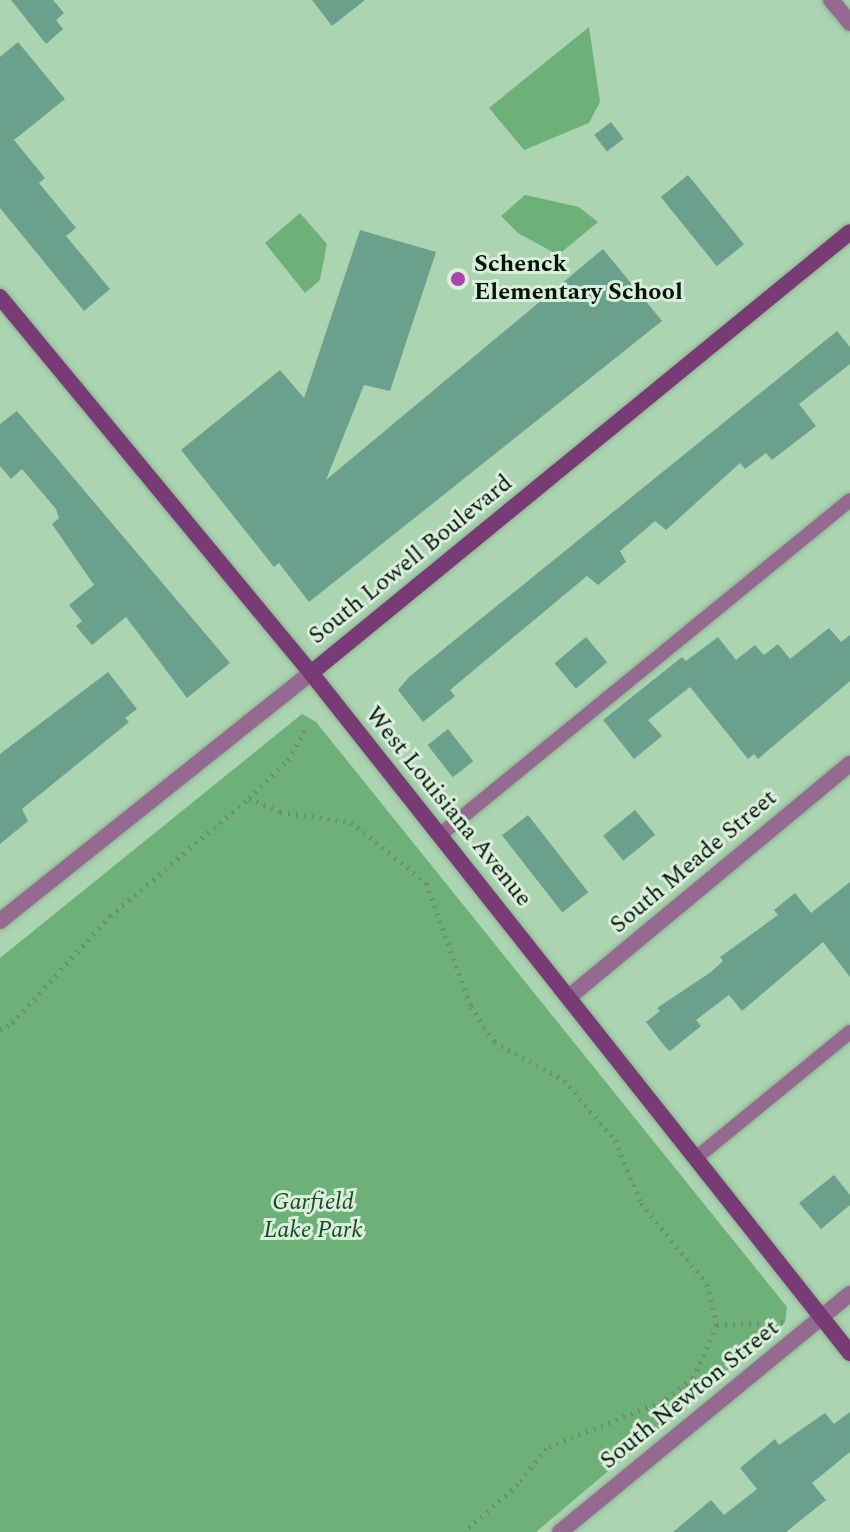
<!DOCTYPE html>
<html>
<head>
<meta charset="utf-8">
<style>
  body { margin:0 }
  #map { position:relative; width:850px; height:1532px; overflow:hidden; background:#abd4b0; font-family:Spectral,serif }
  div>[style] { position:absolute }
  .green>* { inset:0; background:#6db179 }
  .building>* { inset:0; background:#6ba18c; transform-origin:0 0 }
  .path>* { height:5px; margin-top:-2.5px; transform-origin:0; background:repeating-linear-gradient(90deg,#6e8d72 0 2px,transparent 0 8px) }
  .roads { filter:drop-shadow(0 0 2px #8db292) drop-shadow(0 0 2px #8db292) }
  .lane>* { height:14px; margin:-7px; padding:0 7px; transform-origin:7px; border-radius:7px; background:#946a91 }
  .street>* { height:16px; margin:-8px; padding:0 8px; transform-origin:8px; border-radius:8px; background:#946a91 }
  .secondary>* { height:16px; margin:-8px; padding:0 8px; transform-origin:8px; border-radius:8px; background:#783b76 }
  .dots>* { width:22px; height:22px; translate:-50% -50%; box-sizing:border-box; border:4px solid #daeedc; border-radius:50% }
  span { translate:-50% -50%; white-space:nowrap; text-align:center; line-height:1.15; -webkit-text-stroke:6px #daeedc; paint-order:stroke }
  .poi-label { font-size:24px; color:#061509; font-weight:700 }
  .left { translate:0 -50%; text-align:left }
  .street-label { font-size:24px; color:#061509 }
  .park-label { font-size:24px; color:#164a23; font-style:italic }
</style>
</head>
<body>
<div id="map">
  <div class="green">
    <div style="clip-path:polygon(589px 27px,600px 102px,589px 123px,524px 150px,489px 108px)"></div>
    <div style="clip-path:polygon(525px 195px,579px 207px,598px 222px,558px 255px,518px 233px,501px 216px)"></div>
    <div style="clip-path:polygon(300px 213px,327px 244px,320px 280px,305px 293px,265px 243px)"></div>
    <div style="clip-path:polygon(302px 714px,316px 722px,787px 1307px,785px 1322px,536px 1532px,0 1532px,0 958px)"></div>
  </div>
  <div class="building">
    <div style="clip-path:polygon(11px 0,53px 0,64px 13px,56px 20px,63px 29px,46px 44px)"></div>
    <div style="clip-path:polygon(312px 0,365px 0,332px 26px)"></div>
    <div style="clip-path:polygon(18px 42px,65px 99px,14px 140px,45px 178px,39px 183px,76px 228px,66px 236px,110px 289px,84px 311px,0 208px,0 57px)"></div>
    <div style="left:611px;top:122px;width:21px;height:21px;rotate:53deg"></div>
    <div style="left:688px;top:175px;width:89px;height:35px;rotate:51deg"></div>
    <div style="clip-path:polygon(360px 230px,436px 252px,390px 391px,364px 385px,326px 480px,603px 249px,662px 321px,309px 602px,279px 563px,274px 567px,181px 450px,280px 370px,304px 398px)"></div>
    <div style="clip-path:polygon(837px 331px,850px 347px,850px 364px,799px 404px,816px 426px,772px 460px,766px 453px,745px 469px,740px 463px,666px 530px,655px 521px,620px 551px,626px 562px,598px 585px,587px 576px,450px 690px,455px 696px,423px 722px,398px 690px,409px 677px)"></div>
    <div style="clip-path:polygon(17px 411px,230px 663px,187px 698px,126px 617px,92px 645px,76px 626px,82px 621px,69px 605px,94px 585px,52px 524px,59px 518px,56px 509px,22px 469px,11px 479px,0 466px,0 424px)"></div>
    <div style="clip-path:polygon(829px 628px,841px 642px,850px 635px,850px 681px,758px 759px,754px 754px,748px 759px,690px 687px,648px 720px,662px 736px,634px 759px,603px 720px,682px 657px,686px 661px,718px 637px,736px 660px,755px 645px,764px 655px,778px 644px,790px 659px)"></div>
    <div style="left:586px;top:637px;width:33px;height:41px;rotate:50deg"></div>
    <div style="clip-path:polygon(108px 672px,137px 709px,125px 718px,129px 722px,22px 809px,28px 821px,0 844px,0 754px)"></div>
    <div style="left:448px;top:729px;width:41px;height:26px;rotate:52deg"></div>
    <div style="left:635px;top:810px;width:32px;height:41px;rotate:51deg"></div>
    <div style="left:528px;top:815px;width:98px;height:33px;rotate:52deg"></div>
    <div style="clip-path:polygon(850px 882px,850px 977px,823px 942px,742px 1011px,729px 995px,696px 1020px,701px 1026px,670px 1051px,666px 1048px,646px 1022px,660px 1011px,657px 1008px,711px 972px,723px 961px,720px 957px,778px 915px,774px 910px,795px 893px,811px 913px)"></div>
    <div style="clip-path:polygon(834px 1175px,850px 1195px,850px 1205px,821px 1229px,799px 1203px)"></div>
    <div style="clip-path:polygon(850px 1412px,850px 1452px,812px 1483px,826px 1500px,786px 1532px,673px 1532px,711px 1500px,724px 1515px,757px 1489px,740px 1468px,775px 1439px,779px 1445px,825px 1413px,834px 1424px)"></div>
  </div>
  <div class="path">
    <div style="left:249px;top:798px;width:54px;rotate:-44.3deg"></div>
    <div style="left:288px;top:760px;width:40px;rotate:-60.3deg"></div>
    <div style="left:0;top:1030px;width:14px;rotate:-30deg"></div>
    <div style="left:12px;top:1023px;width:145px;rotate:-47.5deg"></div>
    <div style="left:110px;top:916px;width:182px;rotate:-40.3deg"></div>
    <div style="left:249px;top:798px;width:34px;rotate:24deg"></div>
    <div style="left:280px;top:812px;width:72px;rotate:8deg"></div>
    <div style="left:351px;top:822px;width:97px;rotate:39.1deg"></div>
    <div style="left:426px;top:883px;width:131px;rotate:69.9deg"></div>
    <div style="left:471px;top:1006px;width:43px;rotate:57.4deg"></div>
    <div style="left:494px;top:1042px;width:80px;rotate:28.5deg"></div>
    <div style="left:564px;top:1080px;width:79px;rotate:49.6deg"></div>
    <div style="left:615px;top:1140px;width:68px;rotate:67.6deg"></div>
    <div style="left:641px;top:1203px;width:104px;rotate:50.8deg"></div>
    <div style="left:707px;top:1284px;width:42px;rotate:76.3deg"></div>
    <div style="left:717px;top:1325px;width:58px;rotate:114.4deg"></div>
    <div style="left:693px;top:1378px;width:39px;rotate:143deg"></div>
    <div style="left:662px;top:1401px;width:125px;rotate:157.9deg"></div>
    <div style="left:546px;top:1448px;width:46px;rotate:127.9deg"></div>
    <div style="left:518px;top:1484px;width:72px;rotate:138.4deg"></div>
    <div style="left:717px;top:1325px;width:67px;rotate:-2.6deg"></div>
  </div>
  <div class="roads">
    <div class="lane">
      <div style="left:440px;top:835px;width:529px;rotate:-39.25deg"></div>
      <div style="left:696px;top:1158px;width:199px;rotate:-39.3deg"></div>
    </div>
    <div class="street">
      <div style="left:831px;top:0;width:30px;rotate:50deg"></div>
      <div style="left:0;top:921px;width:398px;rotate:-38.6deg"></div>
      <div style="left:569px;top:997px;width:365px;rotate:-39.7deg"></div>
      <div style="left:560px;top:1532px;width:375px;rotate:-39.4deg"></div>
    </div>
    <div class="secondary">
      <div style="left:0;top:297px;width:488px;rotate:50.4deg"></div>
      <div style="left:311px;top:673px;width:868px;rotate:51.6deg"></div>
      <div style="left:311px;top:673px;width:696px;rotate:-39.29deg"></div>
    </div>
  </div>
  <div class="dots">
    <div style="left:458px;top:279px;background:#ab45a9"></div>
  </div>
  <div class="poi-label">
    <span class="left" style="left:474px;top:279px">Schenck<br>Elementary School</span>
  </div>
  <div class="street-label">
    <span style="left:411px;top:560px;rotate:-39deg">South Lowell Boulevard</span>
    <span style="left:448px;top:807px;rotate:51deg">West Louisiana Avenue</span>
    <span style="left:694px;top:862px;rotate:-40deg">South Meade Street</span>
    <span style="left:690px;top:1395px;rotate:-39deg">South Newton Street</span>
  </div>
  <div class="park-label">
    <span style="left:313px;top:1217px">Garfield<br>Lake Park</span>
  </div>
</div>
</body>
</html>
